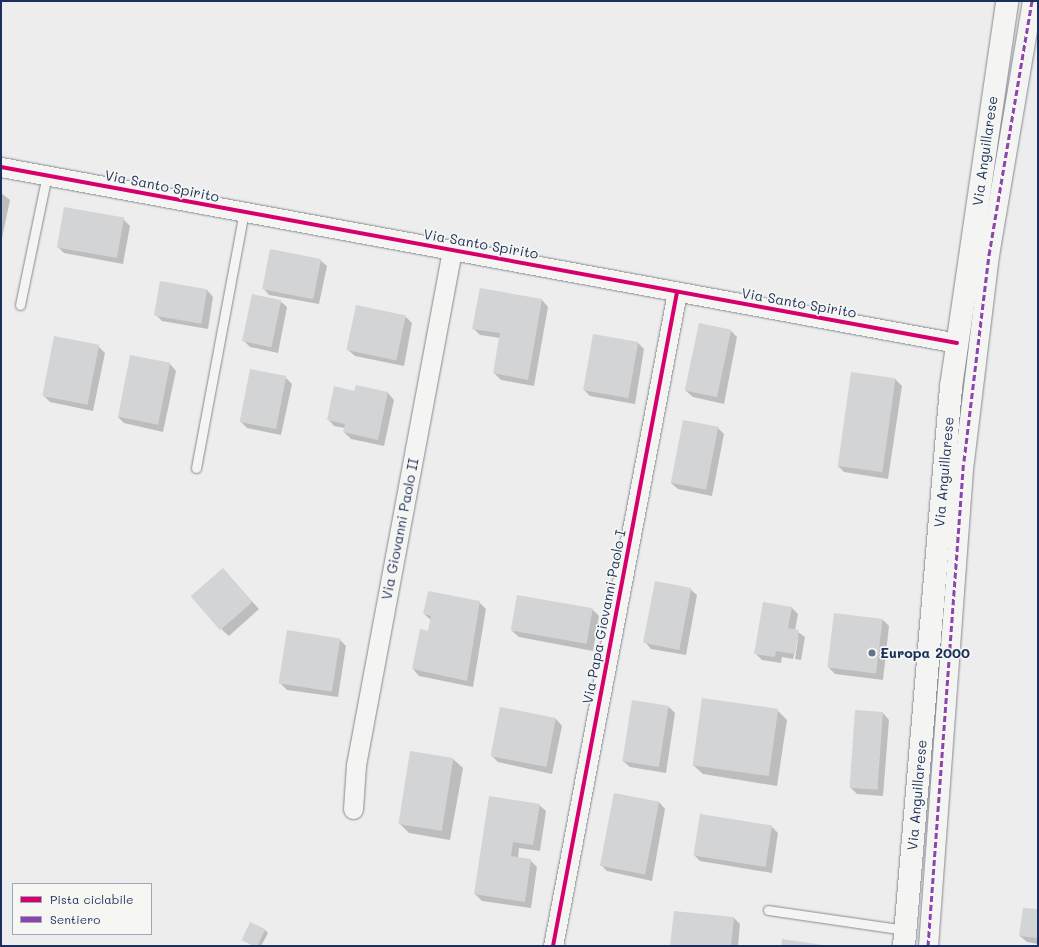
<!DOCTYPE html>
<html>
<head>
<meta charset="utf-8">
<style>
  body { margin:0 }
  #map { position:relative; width:1039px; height:947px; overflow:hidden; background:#ededed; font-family:Mali,sans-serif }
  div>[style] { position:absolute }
  .shadow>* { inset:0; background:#0003 }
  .building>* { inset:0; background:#d3d4d6; transform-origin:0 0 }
  .roads { filter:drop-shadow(0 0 1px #868992) drop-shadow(0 0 1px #868992) }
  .lane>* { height:9px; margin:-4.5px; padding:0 4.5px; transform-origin:4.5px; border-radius:4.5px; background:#f4f4f2 }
  .street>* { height:19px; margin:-9.5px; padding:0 9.5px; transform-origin:9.5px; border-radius:9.5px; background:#f4f4f2 }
  .secondary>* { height:22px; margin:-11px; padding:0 11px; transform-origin:11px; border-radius:11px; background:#f4f4f2 }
  .quiet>* { height:3px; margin-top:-1.5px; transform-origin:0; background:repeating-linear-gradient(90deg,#8e44ad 0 6px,transparent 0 9px) }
  .cycleway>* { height:4px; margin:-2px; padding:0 2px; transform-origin:2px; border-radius:2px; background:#d6006c }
  .dots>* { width:11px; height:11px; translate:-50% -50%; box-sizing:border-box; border:2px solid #f6f6f2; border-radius:50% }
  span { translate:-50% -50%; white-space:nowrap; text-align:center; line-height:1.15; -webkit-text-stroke:3.5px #f6f6f2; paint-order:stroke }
  .street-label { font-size:14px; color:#1b2f5e }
  .poi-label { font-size:14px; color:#1b2f5e; font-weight:700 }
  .left { translate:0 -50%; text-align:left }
  .frame { position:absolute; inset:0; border:2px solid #1b2f5e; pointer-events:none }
  .legend { position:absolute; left:12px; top:883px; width:140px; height:52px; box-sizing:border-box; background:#f6f6f2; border:1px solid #9ea6b7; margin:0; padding:5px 7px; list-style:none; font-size:12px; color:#1b2f5e }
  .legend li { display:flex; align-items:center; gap:8px; height:20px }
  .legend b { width:20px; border:1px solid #9ea6b7 }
</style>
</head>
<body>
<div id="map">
  <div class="shadow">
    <div style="clip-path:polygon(1px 193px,10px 200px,1px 243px)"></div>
    <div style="clip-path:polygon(123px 219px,130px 226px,123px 264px,64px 253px,57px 246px)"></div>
    <div style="clip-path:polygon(320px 260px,327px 266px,319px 304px,269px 295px,263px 288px)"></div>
    <div style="clip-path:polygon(480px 289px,542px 300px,548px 307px,534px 386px,501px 380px,494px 373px,500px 338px,480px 335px,473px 328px)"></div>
    <div style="clip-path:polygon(207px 290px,213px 297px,208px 329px,162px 321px,155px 314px)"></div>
    <div style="clip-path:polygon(280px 301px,287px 307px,278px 353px,250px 347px,244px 341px)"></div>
    <div style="clip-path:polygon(406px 317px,412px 323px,404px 366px,355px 356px,348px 350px)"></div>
    <div style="clip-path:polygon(731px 331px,737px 337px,724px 404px,693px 397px,686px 391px)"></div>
    <div style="clip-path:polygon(594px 335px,638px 343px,644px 349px,635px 404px,590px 396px,584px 390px)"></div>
    <div style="clip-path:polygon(98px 346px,105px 353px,93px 411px,50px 402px,43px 395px)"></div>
    <div style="clip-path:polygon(170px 364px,176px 371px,163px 432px,124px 423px,118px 417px)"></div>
    <div style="clip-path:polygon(285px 377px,292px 384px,281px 435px,247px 428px,240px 421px)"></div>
    <div style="clip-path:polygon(895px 379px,902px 386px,888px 479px,844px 472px,838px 466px)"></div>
    <div style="clip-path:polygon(356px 386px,388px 393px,394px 400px,384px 446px,351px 439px,344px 432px,345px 428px,334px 426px,328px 419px,355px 392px)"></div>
    <div style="clip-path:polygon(718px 428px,724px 434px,712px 496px,678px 489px,671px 483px)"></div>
    <div style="clip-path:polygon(229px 576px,259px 609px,229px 636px,222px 630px)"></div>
    <div style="clip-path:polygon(690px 589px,697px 595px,686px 655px,651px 649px,645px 642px)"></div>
    <div style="clip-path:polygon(479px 602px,486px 609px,473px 687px,419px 676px,413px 669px,428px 632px,431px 620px,424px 614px)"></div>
    <div style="clip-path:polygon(792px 608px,798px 614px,795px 630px,805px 637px,801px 660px,795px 659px,799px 634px,793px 659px,782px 657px,781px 663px,762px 660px,755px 653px)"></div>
    <div style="clip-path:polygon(593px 610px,599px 616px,593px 651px,519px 637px,512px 631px)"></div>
    <div style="clip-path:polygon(883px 620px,889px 626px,883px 680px,835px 674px,829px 668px)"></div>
    <div style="clip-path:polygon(339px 639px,346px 646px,338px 697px,287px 690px,280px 683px)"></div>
    <div style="clip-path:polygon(669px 707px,675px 713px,666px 773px,630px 767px,623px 761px)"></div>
    <div style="clip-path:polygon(501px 708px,556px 719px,562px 726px,552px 774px,498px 762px,492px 756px)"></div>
    <div style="clip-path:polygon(777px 710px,787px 720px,777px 786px,703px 774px,693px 765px)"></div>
    <div style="clip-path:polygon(883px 713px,889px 720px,883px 796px,857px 794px,850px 787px)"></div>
    <div style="clip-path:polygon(411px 752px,453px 759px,463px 768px,450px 840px,409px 833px,399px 823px)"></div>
    <div style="clip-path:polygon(614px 794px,659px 802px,665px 809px,652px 881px,607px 871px,601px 865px)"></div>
    <div style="clip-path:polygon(539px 805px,546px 811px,540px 851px,519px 848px,518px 858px,530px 860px,537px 867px,531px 908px,482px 901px,475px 894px)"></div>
    <div style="clip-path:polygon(772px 827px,778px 833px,772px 873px,700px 861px,694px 855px)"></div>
    <div style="clip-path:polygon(1038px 910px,1038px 944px,1027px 942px,1020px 936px)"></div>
    <div style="clip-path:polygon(733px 917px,740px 924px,738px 946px,671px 946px)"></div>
    <div style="clip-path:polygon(265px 930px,268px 933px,261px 946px,254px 946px,243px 940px)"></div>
  </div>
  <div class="building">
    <div style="left:64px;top:207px;width:61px;height:41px;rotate:10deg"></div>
    <div style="left:270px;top:249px;width:52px;height:41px;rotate:11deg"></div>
    <div style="left:160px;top:281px;width:48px;height:35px;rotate:10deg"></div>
    <div style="clip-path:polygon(480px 288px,542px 299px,528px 380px,493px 373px,500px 333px,472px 329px)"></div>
    <div style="left:252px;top:294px;width:30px;height:48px;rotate:12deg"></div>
    <div style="left:356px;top:305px;width:51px;height:46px;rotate:12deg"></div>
    <div style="left:699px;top:323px;width:33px;height:69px;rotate:12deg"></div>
    <div style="left:593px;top:334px;width:46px;height:57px;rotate:10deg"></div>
    <div style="left:54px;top:336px;width:46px;height:61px;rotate:11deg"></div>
    <div style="left:130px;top:355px;width:41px;height:63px;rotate:11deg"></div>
    <div style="left:250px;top:369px;width:37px;height:54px;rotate:11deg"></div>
    <div style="left:851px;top:372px;width:45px;height:95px;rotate:8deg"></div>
    <div style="clip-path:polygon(356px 385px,388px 392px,378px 440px,343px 432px,345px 424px,327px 420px,334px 386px,354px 391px)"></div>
    <div style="left:683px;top:420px;width:36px;height:64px;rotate:11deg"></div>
    <div style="left:223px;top:568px;width:45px;height:43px;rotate:49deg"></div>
    <div style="left:655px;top:581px;width:37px;height:63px;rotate:11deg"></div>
    <div style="clip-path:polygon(428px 591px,480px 601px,467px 681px,412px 669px,420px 629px,428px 631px,431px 616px,423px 614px)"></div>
    <div style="left:517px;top:595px;width:77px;height:36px;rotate:10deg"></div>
    <div style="clip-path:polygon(763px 602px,792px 607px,788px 628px,799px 630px,795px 654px,776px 651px,775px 657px,754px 654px)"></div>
    <div style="left:834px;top:613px;width:49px;height:55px;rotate:7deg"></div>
    <div style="left:287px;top:630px;width:54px;height:54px;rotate:9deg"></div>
    <div style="left:702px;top:698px;width:77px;height:68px;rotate:8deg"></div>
    <div style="left:632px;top:700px;width:37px;height:62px;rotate:9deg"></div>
    <div style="left:500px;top:707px;width:57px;height:50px;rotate:11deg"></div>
    <div style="left:855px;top:710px;width:28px;height:78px;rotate:4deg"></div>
    <div style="left:410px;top:751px;width:44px;height:74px;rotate:9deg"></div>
    <div style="left:614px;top:793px;width:46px;height:74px;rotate:11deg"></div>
    <div style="clip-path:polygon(489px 796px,540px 804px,533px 845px,513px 842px,511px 856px,531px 859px,525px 902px,474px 894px)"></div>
    <div style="left:700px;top:814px;width:73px;height:42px;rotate:9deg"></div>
    <div style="clip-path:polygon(1023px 908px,1038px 909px,1038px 938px,1019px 936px)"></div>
    <div style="clip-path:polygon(674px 911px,734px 917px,731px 946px,670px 946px)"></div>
    <div style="left:250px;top:922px;width:17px;height:20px;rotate:25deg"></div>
    <div style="clip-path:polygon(782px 939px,823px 945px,823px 946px,781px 946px)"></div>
  </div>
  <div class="roads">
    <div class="lane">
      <div style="left:20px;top:305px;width:133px;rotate:-78.3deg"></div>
      <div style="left:196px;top:468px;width:260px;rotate:-79.4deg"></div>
      <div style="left:768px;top:910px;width:138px;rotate:8.3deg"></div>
    </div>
    <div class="street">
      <div style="left:1px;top:167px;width:972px;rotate:10.43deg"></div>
      <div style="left:353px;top:809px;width:44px;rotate:-86.1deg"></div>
      <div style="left:356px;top:765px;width:524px;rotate:-79.44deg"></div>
      <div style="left:553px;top:946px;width:666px;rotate:-79.26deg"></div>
      <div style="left:928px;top:946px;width:486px;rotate:-85.8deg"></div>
      <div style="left:964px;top:461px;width:208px;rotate:-83.1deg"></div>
      <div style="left:989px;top:255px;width:258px;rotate:-80.4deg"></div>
    </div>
    <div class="secondary">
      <div style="left:904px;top:946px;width:561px;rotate:-85.19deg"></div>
      <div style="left:951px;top:387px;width:390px;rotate:-81.7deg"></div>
    </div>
  </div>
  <div class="quiet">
    <div style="left:928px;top:946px;width:486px;rotate:-85.8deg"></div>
    <div style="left:964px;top:461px;width:208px;rotate:-83.1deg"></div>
    <div style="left:989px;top:255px;width:258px;rotate:-80.4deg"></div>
  </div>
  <div class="cycleway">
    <div style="left:1px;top:167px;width:972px;rotate:10.43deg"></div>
    <div style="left:553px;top:946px;width:666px;rotate:-79.26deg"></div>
  </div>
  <div class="dots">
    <div style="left:872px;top:653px;background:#647290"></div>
  </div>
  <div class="street-label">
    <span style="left:985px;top:151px;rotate:-82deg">Via Anguillarese</span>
    <span style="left:162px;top:186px;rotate:11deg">Via Santo Spirito</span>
    <span style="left:481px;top:244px;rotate:10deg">Via Santo Spirito</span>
    <span style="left:799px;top:303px;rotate:10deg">Via Santo Spirito</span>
    <span style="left:944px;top:472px;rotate:-85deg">Via Anguillarese</span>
    <span style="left:400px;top:529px;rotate:-79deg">Via Giovanni Paolo II</span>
    <span style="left:604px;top:617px;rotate:-79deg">Via Papa Giovanni Paolo I</span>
    <span style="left:917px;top:795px;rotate:-85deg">Via Anguillarese</span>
  </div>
  <div class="poi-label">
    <span class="left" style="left:880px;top:653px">Europa 2000</span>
  </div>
  <div class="frame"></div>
  <ul class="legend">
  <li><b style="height:5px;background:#d6006c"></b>Pista ciclabile</li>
  <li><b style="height:5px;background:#8e44ad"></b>Sentiero</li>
  </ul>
</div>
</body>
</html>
